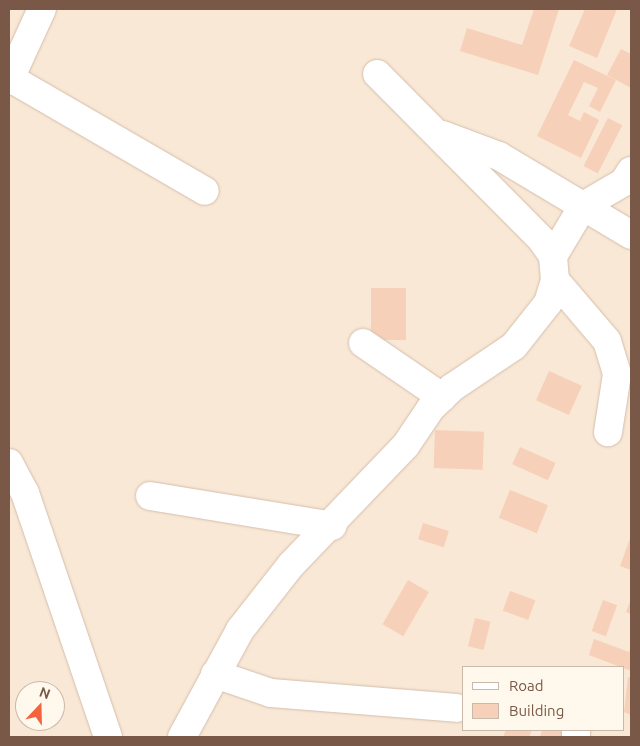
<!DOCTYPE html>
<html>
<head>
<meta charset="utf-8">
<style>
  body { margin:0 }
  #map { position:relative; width:640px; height:746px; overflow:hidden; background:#fef4e5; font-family:Ubuntu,sans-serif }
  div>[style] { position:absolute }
  .residential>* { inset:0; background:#f9e8d5 }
  .building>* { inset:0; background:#f7d0b9; transform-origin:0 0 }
  .roads { filter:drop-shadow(0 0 1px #d4bdac) drop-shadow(0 0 1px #d4bdac) }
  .minor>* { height:28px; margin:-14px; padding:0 14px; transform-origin:14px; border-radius:14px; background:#fff }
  span { translate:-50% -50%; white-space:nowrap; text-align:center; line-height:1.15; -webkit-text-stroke:4px #fff8ed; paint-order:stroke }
  .frame { position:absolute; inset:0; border:10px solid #7a5847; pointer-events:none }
  .legend { position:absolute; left:462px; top:666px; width:162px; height:65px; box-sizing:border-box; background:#fff8ed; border:1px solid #cab8ab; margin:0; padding:6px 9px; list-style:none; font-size:15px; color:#7a5847 }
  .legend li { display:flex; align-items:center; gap:10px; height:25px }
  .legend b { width:25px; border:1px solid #cab8ab }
  .north { position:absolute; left:15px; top:681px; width:50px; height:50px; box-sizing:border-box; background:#fff8ed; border:1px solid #cab8ab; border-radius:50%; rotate:21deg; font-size:14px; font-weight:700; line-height:20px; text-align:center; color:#7a5847 }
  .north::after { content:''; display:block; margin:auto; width:18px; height:22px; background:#f4623e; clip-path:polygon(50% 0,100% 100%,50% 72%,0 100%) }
</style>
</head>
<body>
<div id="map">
  <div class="residential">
    <div style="clip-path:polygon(evenodd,9px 9px,631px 9px,631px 737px,9px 737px,9px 9px,464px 667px,624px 667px,624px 730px,464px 730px,464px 667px,9px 9px,25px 691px,55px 691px,55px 721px,25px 721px,25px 691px)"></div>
  </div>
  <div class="building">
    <div style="clip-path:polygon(534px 9px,559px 9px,538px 75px,460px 51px,467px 28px,522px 45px)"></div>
    <div style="clip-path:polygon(585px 9px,617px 9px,597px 58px,569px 46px)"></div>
    <div style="clip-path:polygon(621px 49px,631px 54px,631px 88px,607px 75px)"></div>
    <div style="clip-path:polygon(574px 60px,616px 80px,600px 112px,589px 106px,598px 88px,584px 82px,568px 115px,580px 121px,584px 112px,599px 120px,581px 158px,537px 136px)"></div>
    <div style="left:608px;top:118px;width:16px;height:54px;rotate:27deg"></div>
    <div style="left:371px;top:288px;width:35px;height:52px"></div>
    <div style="left:549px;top:371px;width:36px;height:32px;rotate:24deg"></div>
    <div style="left:435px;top:430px;width:49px;height:38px;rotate:2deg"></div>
    <div style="left:520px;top:447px;width:39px;height:19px;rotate:24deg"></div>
    <div style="left:510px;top:490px;width:41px;height:30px;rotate:22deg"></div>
    <div style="left:423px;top:523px;width:27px;height:17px;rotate:17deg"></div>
    <div style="clip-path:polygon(631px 536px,631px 570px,620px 566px)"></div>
    <div style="left:408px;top:580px;width:24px;height:51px;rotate:30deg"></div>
    <div style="left:510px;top:591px;width:27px;height:21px;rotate:20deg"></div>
    <div style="clip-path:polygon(631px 599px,631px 614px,626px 612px)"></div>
    <div style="left:603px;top:600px;width:15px;height:33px;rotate:20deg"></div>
    <div style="left:475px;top:618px;width:16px;height:29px;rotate:14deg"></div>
    <div style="clip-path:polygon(594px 639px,629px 652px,631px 646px,631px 671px,589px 655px)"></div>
    <div style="clip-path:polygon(628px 677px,631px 678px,631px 715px,624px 712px)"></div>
    <div style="clip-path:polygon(506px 730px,532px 730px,529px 737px,503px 737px)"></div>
    <div style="clip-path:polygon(542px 730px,561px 730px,567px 731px,565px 737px,540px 737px)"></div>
  </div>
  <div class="roads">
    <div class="minor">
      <div style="left:10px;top:78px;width:225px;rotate:30.1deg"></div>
      <div style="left:9px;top:81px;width:79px;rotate:-65.4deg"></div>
      <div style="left:443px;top:135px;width:60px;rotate:20.6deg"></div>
      <div style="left:499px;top:156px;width:154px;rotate:30.9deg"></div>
      <div style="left:553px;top:256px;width:58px;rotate:-59deg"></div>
      <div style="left:583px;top:206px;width:48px;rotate:-30.3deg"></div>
      <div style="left:624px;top:182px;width:13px;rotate:-58deg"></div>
      <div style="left:555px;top:280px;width:80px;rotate:49.6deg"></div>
      <div style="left:607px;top:341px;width:34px;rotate:73deg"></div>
      <div style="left:617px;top:374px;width:59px;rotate:98.8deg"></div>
      <div style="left:363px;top:343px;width:96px;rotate:34.4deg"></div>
      <div style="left:9px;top:463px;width:34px;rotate:62deg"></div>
      <div style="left:25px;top:493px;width:258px;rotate:71.2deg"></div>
      <div style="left:150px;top:496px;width:185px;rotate:9.3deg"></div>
      <div style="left:215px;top:674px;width:59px;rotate:18.7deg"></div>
      <div style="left:271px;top:693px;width:186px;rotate:4.6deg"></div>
      <div style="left:576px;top:730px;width:7px;rotate:90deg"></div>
      <div style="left:182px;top:737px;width:122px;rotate:-61.5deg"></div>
      <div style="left:240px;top:630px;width:83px;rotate:-51.9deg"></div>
      <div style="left:291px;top:565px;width:166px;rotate:-46.2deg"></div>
      <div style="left:406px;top:445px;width:45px;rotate:-56deg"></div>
      <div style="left:431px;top:408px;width:30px;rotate:-44deg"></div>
      <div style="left:453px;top:387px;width:73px;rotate:-33.9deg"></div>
      <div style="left:514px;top:346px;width:55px;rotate:-51.7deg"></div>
      <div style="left:548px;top:303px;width:24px;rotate:-73deg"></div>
      <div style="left:555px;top:280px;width:24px;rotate:-95deg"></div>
      <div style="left:553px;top:256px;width:19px;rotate:-125deg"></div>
      <div style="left:542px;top:240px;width:234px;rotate:-134.8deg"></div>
    </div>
  </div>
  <div class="frame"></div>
  <ul class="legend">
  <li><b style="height:6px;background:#fff"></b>Road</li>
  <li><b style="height:14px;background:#f7d0b9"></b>Building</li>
  </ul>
  <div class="north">N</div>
</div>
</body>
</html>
